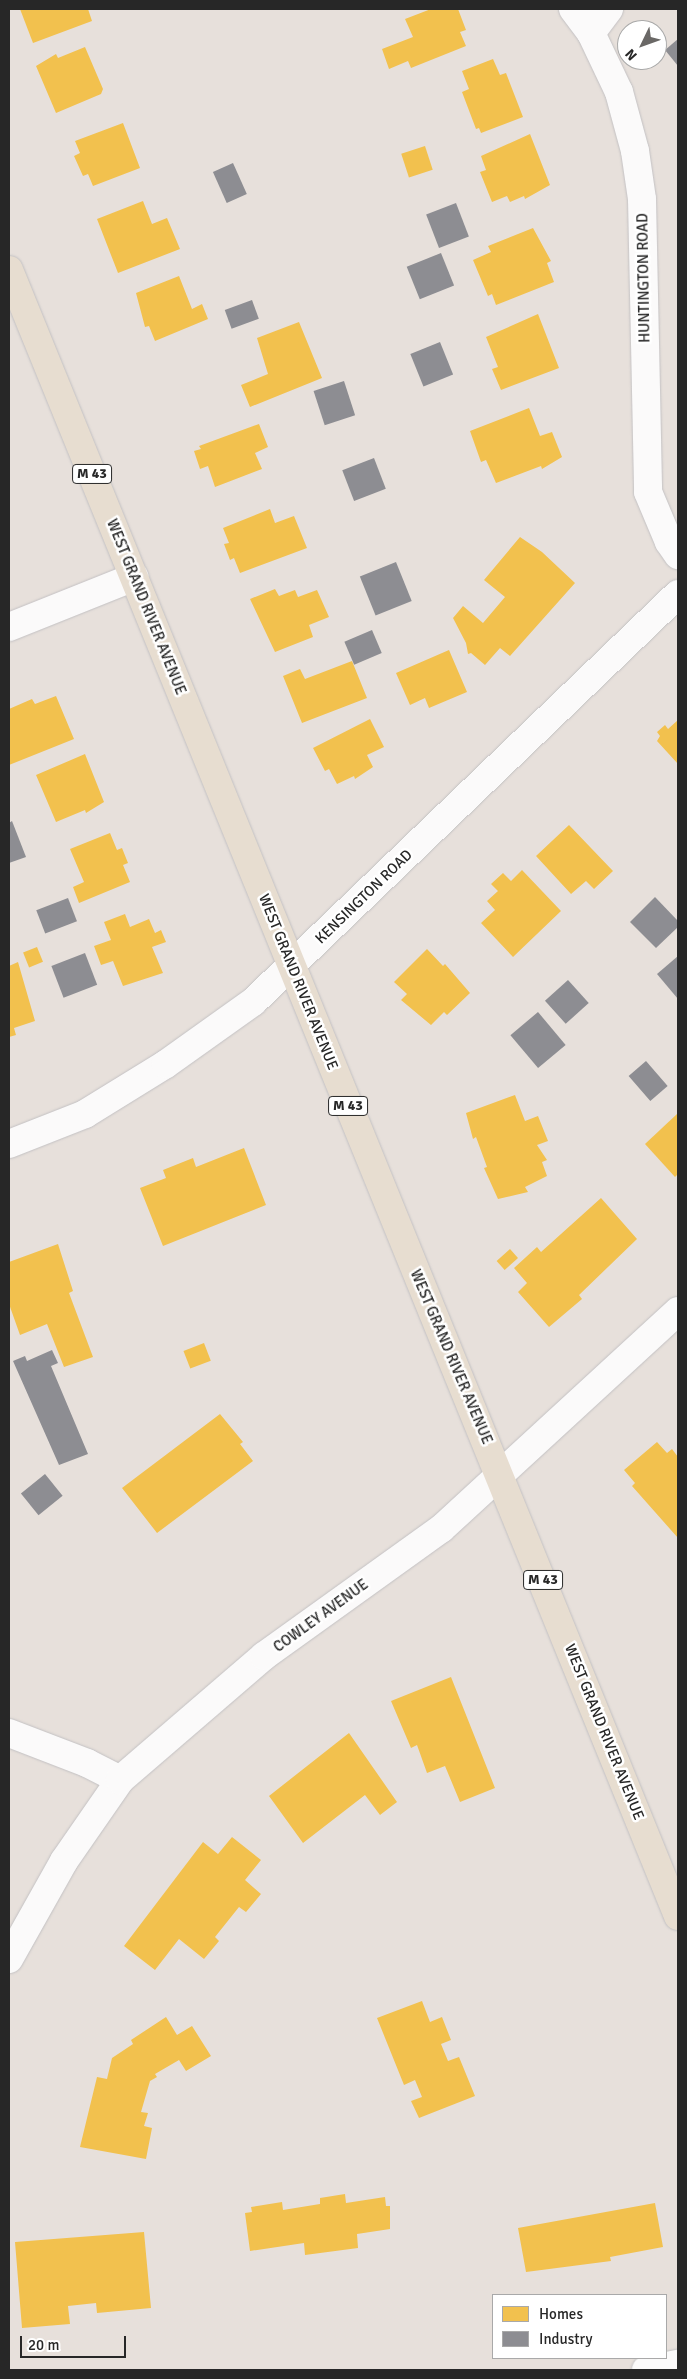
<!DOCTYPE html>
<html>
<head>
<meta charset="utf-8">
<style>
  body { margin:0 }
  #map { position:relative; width:687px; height:2379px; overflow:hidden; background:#e7e0db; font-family:Signika,sans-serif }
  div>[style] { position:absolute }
  .homes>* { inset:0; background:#f2c14e; transform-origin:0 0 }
  .industry>* { inset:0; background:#8d8d92; transform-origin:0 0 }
  .roads { filter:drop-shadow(0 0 1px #c3c1c3) drop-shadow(0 0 1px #c3c1c3) }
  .minor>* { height:28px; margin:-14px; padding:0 14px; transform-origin:14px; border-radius:14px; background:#fbfafa }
  .major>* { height:28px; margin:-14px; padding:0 14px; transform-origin:14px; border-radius:14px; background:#e7ddd0 }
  span { translate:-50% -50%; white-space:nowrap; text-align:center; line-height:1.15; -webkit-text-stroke:5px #fff; paint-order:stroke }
  .shield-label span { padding:1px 4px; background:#fff; border:1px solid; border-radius:4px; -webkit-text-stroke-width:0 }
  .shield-label { font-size:14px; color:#272727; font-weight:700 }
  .street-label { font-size:15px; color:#272727 }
  .frame { position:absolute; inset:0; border:10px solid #272727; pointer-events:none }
  .legend { position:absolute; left:492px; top:2294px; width:175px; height:65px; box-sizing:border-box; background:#fff; border:1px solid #a9a9a9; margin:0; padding:6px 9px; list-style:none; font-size:15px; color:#272727 }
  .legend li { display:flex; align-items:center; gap:10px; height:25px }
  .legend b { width:25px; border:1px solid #a9a9a9 }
  .north { position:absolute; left:617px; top:20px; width:50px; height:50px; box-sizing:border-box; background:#fff; border:1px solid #a9a9a9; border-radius:50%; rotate:228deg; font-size:14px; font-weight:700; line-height:20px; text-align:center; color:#272727 }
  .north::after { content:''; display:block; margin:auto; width:18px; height:22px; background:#6a6866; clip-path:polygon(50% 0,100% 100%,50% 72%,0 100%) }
  .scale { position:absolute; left:20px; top:2336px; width:106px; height:22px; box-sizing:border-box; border:2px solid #272727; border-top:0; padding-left:6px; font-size:15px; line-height:18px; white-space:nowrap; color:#272727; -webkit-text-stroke:4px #fff; paint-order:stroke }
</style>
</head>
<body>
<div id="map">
  <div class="homes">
    <div style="clip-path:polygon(20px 9px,88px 9px,92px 21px,33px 43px)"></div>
    <div style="clip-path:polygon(431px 9px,458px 9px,466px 30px,460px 32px,466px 46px,411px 68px,408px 61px,389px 69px,382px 49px,413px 37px,405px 19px)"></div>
    <div style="clip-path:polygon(85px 47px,103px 89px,101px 94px,56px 113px,36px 66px,56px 54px,58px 58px)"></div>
    <div style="clip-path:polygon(493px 59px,500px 75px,506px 73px,523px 117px,481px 133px,479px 128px,476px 129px,462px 92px,469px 89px,462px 71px)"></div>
    <div style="clip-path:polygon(123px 123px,140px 168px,93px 186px,88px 174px,83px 176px,74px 156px,80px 153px,75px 141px)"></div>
    <div style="clip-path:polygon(530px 134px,550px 185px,525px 199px,524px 196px,510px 202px,507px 196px,492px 202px,480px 172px,486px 170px,481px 156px)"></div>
    <div style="left:425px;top:146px;width:25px;height:25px;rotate:72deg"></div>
    <div style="clip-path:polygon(143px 201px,152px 224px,167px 218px,180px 249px,118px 273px,97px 219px)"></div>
    <div style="clip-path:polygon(533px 228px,551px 261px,547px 263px,554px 282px,496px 305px,492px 294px,488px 296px,473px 260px,491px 252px,488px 246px)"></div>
    <div style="clip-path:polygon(179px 276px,192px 309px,202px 304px,208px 319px,155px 341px,149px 326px,145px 327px,136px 293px)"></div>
    <div style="clip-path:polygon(538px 314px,559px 368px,501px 390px,492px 369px,498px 367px,486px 337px)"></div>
    <div style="clip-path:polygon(299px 322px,322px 378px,250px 407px,241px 385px,268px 374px,257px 338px)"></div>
    <div style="clip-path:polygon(529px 408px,540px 436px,552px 432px,562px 457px,542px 469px,541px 466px,496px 483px,486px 460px,481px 462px,470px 431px)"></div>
    <div style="clip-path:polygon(259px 424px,268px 447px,255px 453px,262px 469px,215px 487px,208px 466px,200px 469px,194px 451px,201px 449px,199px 446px)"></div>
    <div style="clip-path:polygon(270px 509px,275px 523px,294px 516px,307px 548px,240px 573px,234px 558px,230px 560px,224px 544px,229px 543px,223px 528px)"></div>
    <div style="clip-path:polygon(520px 537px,542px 552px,575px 583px,510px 656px,500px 648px,485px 665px,471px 653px,468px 654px,466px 643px,453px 618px,463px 606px,483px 623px,505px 597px,484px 580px)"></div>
    <div style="clip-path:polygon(275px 589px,279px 596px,295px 590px,298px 597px,317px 590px,329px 617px,309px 625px,313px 637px,275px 652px,250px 599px)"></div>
    <div style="clip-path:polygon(449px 650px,467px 692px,429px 708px,425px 698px,410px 705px,396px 673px)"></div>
    <div style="clip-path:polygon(352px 661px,367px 698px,302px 723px,283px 676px,300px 669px,305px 679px)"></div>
    <div style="clip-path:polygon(56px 696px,74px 739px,9px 765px,9px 709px,32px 699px,35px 704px)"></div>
    <div style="clip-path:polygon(370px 719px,384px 747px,367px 755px,373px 767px,355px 779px,354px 776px,337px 784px,329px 769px,325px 771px,313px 748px)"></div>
    <div style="clip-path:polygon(678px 720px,678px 764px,657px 741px,660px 736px,657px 732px,665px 725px,668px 729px)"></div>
    <div style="clip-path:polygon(85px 754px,104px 802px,86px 813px,85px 810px,56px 822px,36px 775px)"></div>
    <div style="clip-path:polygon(569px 825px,613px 871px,594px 889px,586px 881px,571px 894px,536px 856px)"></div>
    <div style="clip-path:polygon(110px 833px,117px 850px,122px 848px,128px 863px,123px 865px,130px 882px,79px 903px,73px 887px,84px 882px,70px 849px)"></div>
    <div style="clip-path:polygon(522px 870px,561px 911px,513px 957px,481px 923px,495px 910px,487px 901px,498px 891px,491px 884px,503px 873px,511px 881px)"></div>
    <div style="clip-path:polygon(125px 914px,130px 927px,149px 919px,155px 933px,161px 930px,166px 942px,152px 947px,163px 973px,123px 986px,113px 961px,101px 965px,94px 946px,111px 940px,104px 922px)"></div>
    <div style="left:37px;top:947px;width:16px;height:15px;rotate:68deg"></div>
    <div style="clip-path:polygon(427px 949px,443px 966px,445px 964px,470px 993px,447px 1015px,444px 1012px,431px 1025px,401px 1000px,407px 994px,394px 982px)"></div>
    <div style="clip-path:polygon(18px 962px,35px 1021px,14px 1028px,16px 1035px,9px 1037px,9px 966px)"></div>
    <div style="clip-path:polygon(515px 1095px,525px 1121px,538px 1116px,548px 1141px,537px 1145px,547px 1160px,542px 1162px,547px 1176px,525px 1187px,528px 1192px,498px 1199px,484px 1168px,487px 1167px,476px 1137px,473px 1139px,466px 1113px)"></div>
    <div style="clip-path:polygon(677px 1114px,678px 1174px,675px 1177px,645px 1144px)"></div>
    <div style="clip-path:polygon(244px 1148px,266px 1205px,163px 1246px,140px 1188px,166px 1178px,163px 1170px,193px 1158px,196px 1167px)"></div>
    <div style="clip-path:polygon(601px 1198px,637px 1239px,579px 1295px,582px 1299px,549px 1327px,518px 1292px,527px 1283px,514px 1268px,537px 1247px,541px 1252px)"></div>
    <div style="clip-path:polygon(58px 1244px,73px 1291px,69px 1293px,93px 1357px,64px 1367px,47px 1324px,20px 1335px,9px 1304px,9px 1262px)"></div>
    <div style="left:510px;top:1249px;width:12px;height:18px;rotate:48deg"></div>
    <div style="left:204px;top:1343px;width:19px;height:22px;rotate:69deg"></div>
    <div style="clip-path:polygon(220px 1414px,243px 1442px,240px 1444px,253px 1461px,157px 1533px,122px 1488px)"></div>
    <div style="clip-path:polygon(657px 1442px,667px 1453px,672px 1449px,678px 1457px,678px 1538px,632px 1486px,635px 1483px,624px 1470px)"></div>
    <div style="clip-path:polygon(451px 1677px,495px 1788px,460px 1802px,445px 1766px,427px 1773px,417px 1745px,411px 1748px,391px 1701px)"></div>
    <div style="clip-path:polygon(349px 1733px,397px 1802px,380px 1815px,365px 1795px,303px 1843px,269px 1796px)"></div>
    <div style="clip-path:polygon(232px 1837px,261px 1860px,245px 1880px,261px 1894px,246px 1912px,239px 1907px,215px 1937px,219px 1941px,204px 1959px,179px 1939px,155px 1970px,124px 1946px,203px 1842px,218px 1854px)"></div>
    <div style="clip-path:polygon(422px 2001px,430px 2022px,442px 2017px,451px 2040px,441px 2044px,448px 2061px,459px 2057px,475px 2096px,419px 2118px,411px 2101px,422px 2097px,415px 2080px,404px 2085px,377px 2018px)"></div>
    <div style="clip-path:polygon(166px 2017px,177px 2035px,192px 2026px,211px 2056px,186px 2071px,179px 2060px,155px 2074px,157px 2077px,150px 2081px,141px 2112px,148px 2113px,144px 2126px,152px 2128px,146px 2159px,80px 2147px,97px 2077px,107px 2079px,112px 2058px,133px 2044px,131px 2040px)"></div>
    <div style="clip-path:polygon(345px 2194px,346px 2203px,385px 2197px,386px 2206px,390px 2206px,390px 2229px,357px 2234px,358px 2248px,305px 2255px,304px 2243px,250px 2251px,245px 2213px,252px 2212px,251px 2207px,282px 2202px,283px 2210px,320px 2204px,320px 2198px)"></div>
    <div style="clip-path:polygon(655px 2203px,663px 2247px,610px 2257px,611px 2261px,526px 2272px,518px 2228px)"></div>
    <div style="clip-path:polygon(144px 2232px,151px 2308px,97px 2313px,96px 2303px,68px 2306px,70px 2324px,22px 2328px,15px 2242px)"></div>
  </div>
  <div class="industry">
    <div style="clip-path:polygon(678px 39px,678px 66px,665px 50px)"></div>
    <div style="left:233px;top:163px;width:34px;height:22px;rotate:66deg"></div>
    <div style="left:456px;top:203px;width:36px;height:32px;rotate:69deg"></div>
    <div style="left:441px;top:253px;width:35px;height:37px;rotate:68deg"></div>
    <div style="left:252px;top:300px;width:20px;height:29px;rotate:70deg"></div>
    <div style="left:440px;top:342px;width:35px;height:32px;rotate:68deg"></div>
    <div style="left:344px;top:381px;width:36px;height:32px;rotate:72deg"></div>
    <div style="left:374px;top:458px;width:33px;height:34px;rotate:69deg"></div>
    <div style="left:396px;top:562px;width:42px;height:39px;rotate:68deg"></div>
    <div style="left:372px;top:630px;width:25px;height:30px;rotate:67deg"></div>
    <div style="clip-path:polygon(12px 821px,26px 857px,9px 863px,9px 823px)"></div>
    <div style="clip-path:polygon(655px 897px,678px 921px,678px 927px,656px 948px,630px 922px)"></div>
    <div style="left:68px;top:898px;width:25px;height:34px;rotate:69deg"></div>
    <div style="left:85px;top:953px;width:34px;height:36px;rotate:69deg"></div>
    <div style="clip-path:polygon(678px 956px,678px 999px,657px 974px)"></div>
    <div style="left:568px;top:980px;width:31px;height:31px;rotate:48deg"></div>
    <div style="left:538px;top:1012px;width:43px;height:36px;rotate:50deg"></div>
    <div style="left:646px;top:1061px;width:33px;height:23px;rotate:49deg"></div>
    <div style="clip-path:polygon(52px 1350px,58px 1363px,51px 1366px,88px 1454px,59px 1465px,13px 1361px,25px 1356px,27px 1361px)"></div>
    <div style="left:45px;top:1474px;width:28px;height:31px;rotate:51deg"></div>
  </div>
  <div class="roads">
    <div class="minor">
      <div style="left:573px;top:9px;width:30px;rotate:53deg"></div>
      <div style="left:591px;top:33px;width:65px;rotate:64.6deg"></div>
      <div style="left:619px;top:92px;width:61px;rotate:74.8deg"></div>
      <div style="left:635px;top:151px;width:49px;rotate:81.7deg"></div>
      <div style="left:642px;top:199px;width:293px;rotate:88.8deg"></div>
      <div style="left:648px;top:492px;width:54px;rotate:67.2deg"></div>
      <div style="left:669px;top:542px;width:16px;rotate:55deg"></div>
      <div style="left:591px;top:33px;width:30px;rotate:-53deg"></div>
      <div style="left:9px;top:627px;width:135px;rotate:-21.8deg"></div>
      <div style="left:9px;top:1144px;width:82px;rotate:-21.5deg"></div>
      <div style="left:85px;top:1114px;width:95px;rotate:-31.7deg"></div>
      <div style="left:166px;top:1064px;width:107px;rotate:-35.5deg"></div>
      <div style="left:253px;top:1002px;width:589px;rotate:-43.83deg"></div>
      <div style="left:9px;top:1733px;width:84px;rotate:21deg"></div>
      <div style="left:87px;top:1763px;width:37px;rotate:27deg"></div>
      <div style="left:9px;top:1959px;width:112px;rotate:-60.7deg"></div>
      <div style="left:64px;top:1861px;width:98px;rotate:-55.3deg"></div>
      <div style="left:120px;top:1780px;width:190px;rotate:-40.7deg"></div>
      <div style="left:264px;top:1656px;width:218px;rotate:-35.7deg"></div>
      <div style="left:441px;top:1529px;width:322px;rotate:-42.6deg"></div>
      <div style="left:646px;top:2370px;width:33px;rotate:-11deg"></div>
    </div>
    <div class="major">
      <div style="left:9px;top:270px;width:1777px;rotate:67.88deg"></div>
    </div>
  </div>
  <div class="shield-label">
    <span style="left:92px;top:474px">M 43</span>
    <span style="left:348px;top:1106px">M 43</span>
    <span style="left:543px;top:1580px">M 43</span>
  </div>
  <div class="street-label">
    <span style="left:644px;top:278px;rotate:-91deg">HUNTINGTON ROAD</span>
    <span style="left:146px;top:607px;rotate:68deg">WEST GRAND RIVER AVENUE</span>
    <span style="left:364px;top:897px;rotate:-44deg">KENSINGTON ROAD</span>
    <span style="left:298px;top:982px;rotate:68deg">WEST GRAND RIVER AVENUE</span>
    <span style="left:451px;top:1357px;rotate:67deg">WEST GRAND RIVER AVENUE</span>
    <span style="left:321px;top:1616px;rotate:-36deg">COWLEY AVENUE</span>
    <span style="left:604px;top:1732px;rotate:68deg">WEST GRAND RIVER AVENUE</span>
  </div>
  <div class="frame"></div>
  <ul class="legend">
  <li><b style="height:14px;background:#f2c14e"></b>Homes</li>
  <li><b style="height:14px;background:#8d8d92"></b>Industry</li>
  </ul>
  <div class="north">N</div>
  <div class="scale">20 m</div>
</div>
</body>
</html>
